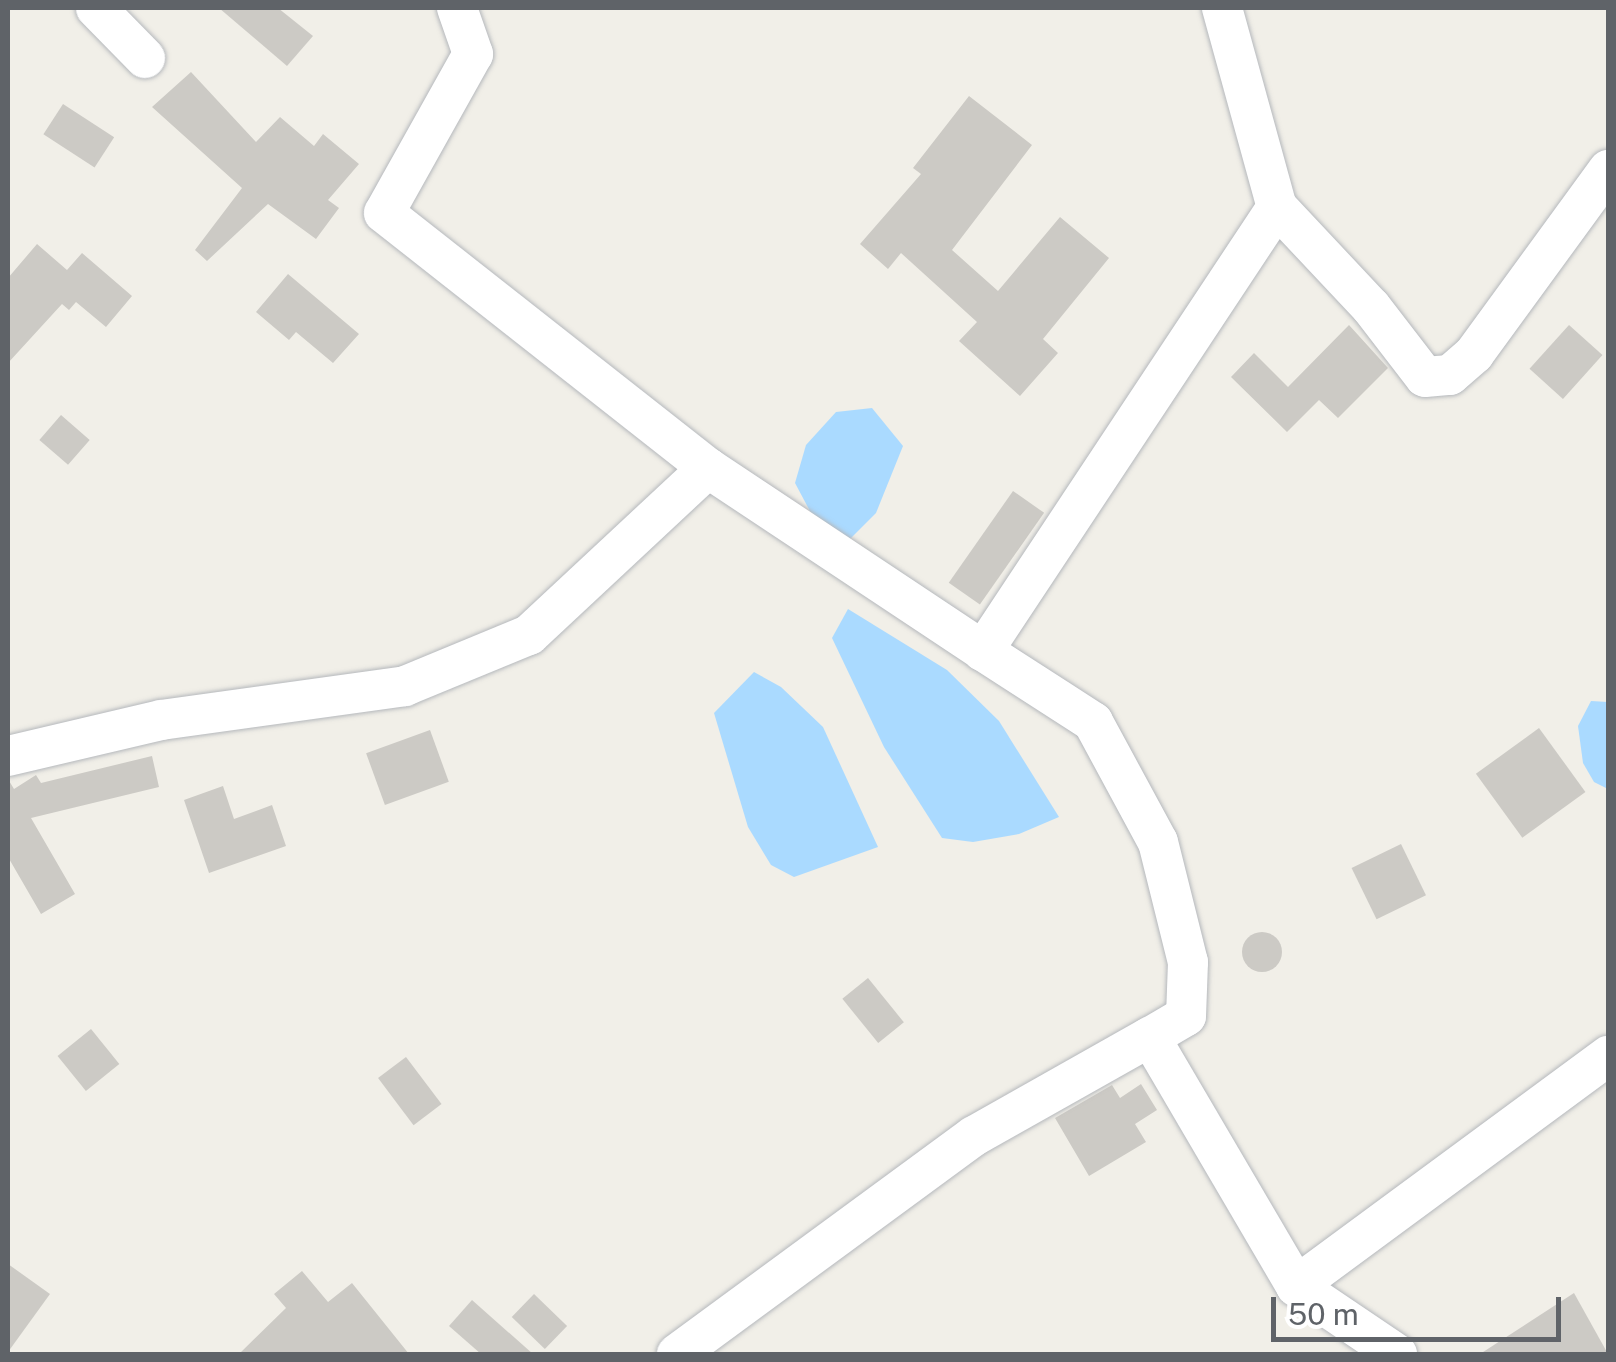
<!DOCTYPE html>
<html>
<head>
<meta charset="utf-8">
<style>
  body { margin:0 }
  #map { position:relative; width:1616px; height:1362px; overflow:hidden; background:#f1efe8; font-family:"Public Sans",sans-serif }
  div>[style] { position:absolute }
  .water>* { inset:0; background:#aadaff }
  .building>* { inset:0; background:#cccac5; transform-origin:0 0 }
  .round { border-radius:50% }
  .roads { filter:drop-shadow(0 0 2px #b5b8bc) drop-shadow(0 0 2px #b5b8bc) }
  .minor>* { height:40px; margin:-20px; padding:0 20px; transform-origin:20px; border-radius:20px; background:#fff }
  span { translate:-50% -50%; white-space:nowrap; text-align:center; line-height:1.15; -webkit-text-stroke:10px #fff; paint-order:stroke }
  .frame { position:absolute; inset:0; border:10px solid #5f6368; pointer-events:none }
  .scale { position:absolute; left:1271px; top:1297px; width:290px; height:45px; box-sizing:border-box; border:5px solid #5f6368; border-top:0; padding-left:12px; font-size:30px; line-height:35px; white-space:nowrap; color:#5f6368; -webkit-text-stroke:8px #fff; paint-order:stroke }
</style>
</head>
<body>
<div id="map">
  <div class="water">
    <div style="clip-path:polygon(872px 408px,903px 446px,876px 513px,848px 541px,812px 515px,795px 483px,806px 445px,836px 412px)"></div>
    <div style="clip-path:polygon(848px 609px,947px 670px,999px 721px,1059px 817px,1019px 834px,973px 842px,942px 838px,884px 747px,832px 638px)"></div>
    <div style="clip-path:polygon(754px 672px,781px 687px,823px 727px,878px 847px,794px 877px,771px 865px,748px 827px,714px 713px)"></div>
    <div style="clip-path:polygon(1591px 701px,1608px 702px,1608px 789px,1594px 782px,1583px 763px,1578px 726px)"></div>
  </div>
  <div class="building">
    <div style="clip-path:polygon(219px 8px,278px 8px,313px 36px,287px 66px)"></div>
    <div style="clip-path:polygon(191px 72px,256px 142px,280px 117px,314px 146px,323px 134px,359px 164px,328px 200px,339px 208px,316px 239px,268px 204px,207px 261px,195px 250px,242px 188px,152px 107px)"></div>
    <div style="clip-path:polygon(969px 96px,1032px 145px,952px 250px,998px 291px,1060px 217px,1109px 258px,1043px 339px,1058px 353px,1020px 396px,959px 341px,977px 322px,901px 253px,888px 269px,860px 244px,921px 174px,913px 168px)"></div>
    <div style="left:63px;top:104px;width:61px;height:36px;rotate:33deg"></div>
    <div style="clip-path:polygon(37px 244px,67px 270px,82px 253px,132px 296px,106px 327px,76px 302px,69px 310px,62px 304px,8px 363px,8px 278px)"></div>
    <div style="clip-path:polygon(288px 274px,359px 334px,333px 363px,296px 332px,289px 340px,256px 312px)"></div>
    <div style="clip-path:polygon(1349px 325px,1388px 368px,1338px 418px,1319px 400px,1287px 432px,1231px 377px,1254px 353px,1288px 387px)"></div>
    <div style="left:1569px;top:325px;width:45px;height:59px;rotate:42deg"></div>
    <div style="left:61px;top:415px;width:38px;height:33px;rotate:41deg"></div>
    <div style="left:1013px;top:491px;width:38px;height:112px;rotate:35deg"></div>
    <div style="left:1539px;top:728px;width:79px;height:78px;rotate:54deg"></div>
    <div style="left:430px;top:730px;width:55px;height:68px;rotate:70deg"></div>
    <div style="clip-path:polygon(152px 756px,159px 787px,31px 818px,75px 894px,41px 914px,8px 857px,8px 779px,14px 789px,36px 775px,41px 783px)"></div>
    <div style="clip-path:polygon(223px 786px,234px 819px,272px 805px,286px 846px,209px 873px,184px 800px)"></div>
    <div style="left:1401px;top:844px;width:57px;height:55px;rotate:64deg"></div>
    <div class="round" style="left:1242px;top:932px;width:40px;height:40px"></div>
    <div style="left:868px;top:978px;width:57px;height:33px;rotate:51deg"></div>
    <div style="left:91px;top:1029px;width:45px;height:43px;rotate:51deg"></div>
    <div style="left:406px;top:1057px;width:59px;height:35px;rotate:53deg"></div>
    <div style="clip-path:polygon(1141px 1084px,1157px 1110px,1135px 1124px,1146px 1142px,1089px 1176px,1055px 1118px,1112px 1085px,1120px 1098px)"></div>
    <div style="clip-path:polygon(8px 1264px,50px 1294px,8px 1352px)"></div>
    <div style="clip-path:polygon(302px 1271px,328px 1302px,352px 1283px,409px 1354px,239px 1354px,286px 1308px,274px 1294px)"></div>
    <div style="clip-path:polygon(1574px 1293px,1608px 1354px,1480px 1354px)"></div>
    <div style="left:534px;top:1294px;width:46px;height:32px;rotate:44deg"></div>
    <div style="clip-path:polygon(472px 1300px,533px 1354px,481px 1354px,449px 1326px)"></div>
  </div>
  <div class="roads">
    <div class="minor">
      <div style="left:96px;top:8px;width:70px;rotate:45.6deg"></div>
      <div style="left:457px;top:8px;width:49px;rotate:70.8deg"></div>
      <div style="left:473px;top:54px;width:182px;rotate:119.2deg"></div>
      <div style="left:384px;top:213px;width:412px;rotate:38.2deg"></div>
      <div style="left:1222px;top:8px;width:206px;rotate:74.6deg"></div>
      <div style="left:1277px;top:207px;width:137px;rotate:46.8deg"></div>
      <div style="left:1371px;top:307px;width:88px;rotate:52.4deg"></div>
      <div style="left:1425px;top:377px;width:25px;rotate:-5deg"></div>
      <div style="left:1450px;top:375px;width:32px;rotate:-41deg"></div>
      <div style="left:1474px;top:354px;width:228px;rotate:-53.9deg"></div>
      <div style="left:1277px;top:207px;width:533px;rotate:123.51deg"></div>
      <div style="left:983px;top:651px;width:131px;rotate:32.8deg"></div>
      <div style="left:1093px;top:722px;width:136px;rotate:61.6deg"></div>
      <div style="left:1158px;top:842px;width:124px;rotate:76deg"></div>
      <div style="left:1188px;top:962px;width:54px;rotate:92.1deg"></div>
      <div style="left:1186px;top:1016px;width:42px;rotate:149.7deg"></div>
      <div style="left:1150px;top:1037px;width:289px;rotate:59.6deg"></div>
      <div style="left:1296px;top:1286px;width:122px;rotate:34deg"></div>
      <div style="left:8px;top:756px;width:157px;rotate:-13.2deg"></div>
      <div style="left:161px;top:720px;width:246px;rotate:-7.9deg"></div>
      <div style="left:405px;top:686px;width:134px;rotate:-22.4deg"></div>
      <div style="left:529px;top:635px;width:245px;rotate:-43deg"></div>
      <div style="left:708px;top:468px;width:330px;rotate:33.6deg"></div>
      <div style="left:1296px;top:1286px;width:388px;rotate:-36.4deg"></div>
      <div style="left:677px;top:1354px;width:368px;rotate:-36.3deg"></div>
      <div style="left:974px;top:1136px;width:202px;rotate:-29.4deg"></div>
    </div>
  </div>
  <div class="frame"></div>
  <div class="scale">50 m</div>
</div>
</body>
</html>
